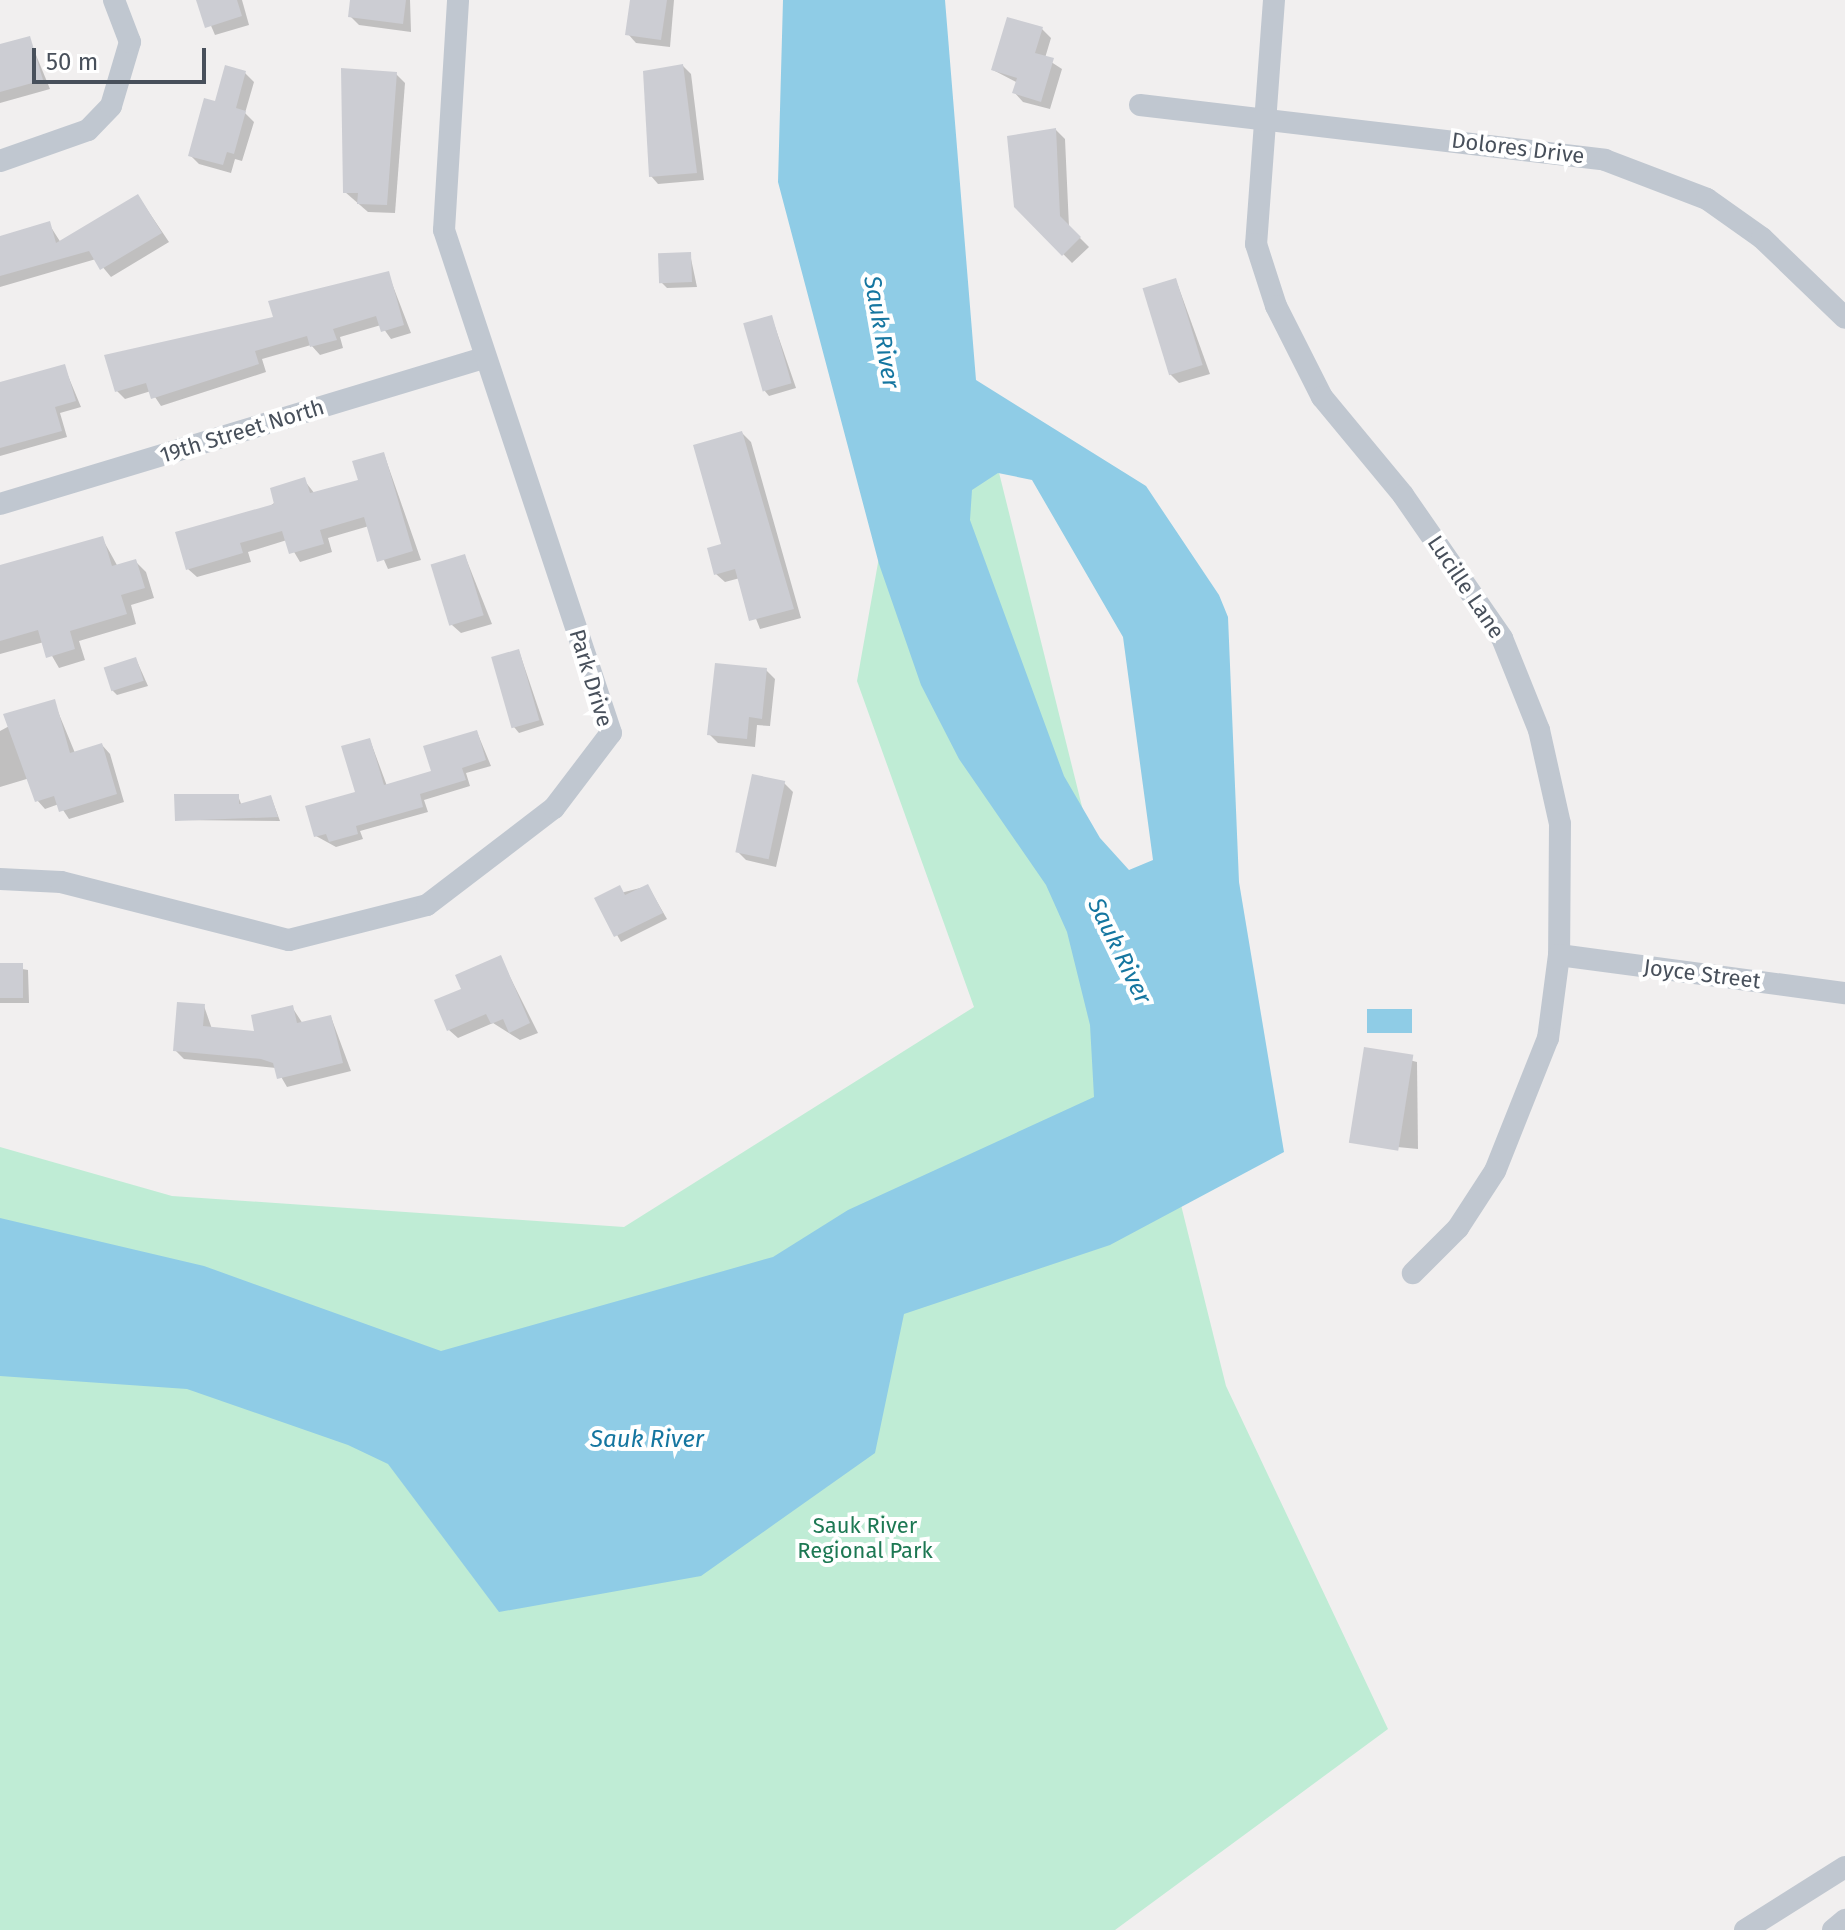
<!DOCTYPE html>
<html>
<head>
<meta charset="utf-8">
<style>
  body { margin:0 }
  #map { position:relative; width:1845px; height:1930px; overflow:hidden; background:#f1efef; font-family:"Fira Sans",sans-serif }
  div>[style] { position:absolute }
  .green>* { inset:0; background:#bfecd5 }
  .water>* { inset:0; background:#8fcce6; transform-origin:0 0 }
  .shadow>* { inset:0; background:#0003 }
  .building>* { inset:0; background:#cccdd3; transform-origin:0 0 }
  .minor>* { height:22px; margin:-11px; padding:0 11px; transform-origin:11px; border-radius:11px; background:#c0c7d0 }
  span { translate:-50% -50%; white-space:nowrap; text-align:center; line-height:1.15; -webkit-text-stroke:8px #fff; paint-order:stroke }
  .street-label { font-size:22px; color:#48505b }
  .park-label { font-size:22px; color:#1d7853 }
  .water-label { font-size:24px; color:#1576a0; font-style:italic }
  .scale { position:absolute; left:32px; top:48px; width:174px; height:36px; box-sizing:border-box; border:4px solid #48505b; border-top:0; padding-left:10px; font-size:24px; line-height:28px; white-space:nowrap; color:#48505b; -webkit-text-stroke:6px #fff; paint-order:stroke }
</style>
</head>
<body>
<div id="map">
  <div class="green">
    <div style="clip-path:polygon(976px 380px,1226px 1386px,1388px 1729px,1115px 1930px,0 1930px,0 1147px,172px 1196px,624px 1227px,974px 1007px,857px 681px,881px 546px)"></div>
  </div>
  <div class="water">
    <div style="clip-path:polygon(evenodd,783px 0,945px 0,976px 380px,1146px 486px,1219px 595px,1228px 617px,1239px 882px,1284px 1152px,1110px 1245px,904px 1314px,875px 1453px,701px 1576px,499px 1612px,388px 1464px,348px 1445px,187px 1389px,0 1376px,0 1218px,204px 1266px,441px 1351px,773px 1257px,848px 1210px,1094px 1097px,1090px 1025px,1067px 932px,1046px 885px,959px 759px,921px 685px,879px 564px,778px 182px,783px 0,998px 473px,1032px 480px,1123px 637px,1153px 860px,1129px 870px,1100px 838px,1064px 776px,970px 520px,972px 490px,998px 473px)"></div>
    <div style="left:1367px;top:1009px;width:45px;height:24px"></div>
  </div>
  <div class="shadow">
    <div style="clip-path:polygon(200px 0,242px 0,249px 25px,215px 35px)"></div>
    <div style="clip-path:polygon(352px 0,410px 0,411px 32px,359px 25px,350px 16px)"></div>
    <div style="clip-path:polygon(632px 0,674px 0,670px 47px,636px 43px,628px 34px)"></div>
    <div style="clip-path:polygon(1042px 29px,1051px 38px,1045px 58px,1062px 69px,1050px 109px,1023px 102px,1015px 93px,1018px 83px,993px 70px)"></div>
    <div style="clip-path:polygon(29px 38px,50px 89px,0 103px,0 46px)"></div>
    <div style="clip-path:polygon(683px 66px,691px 74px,704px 180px,658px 184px,651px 176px)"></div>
    <div style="clip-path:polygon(245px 73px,254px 82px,245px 113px,254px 122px,242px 161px,235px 159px,231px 173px,199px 164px,190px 155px,216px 103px)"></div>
    <div style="clip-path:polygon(396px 74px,405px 83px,395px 213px,368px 212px,345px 192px)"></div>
    <div style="clip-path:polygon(1056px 130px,1065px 139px,1069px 227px,1089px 247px,1072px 263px,1016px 206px)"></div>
    <div style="clip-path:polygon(138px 196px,169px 242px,111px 277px,96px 259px,0 287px,0 238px,49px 224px,61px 243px)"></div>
    <div style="clip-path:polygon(690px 254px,697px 287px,667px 288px,662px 283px)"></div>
    <div style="clip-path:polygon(388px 273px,411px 333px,391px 339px,381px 325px,340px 337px,343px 348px,320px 355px,311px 345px,262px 359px,266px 372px,161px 406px,151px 391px,125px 399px,117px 391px)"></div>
    <div style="clip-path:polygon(1176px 280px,1210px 374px,1179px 383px,1170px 374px)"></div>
    <div style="clip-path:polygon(772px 318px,796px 388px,769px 396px,764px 390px)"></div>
    <div style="clip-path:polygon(64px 366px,81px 407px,60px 413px,67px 437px,0 456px,0 388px)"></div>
    <div style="clip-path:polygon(742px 433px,751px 442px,801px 618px,760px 629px,740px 578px,725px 582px,716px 574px)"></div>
    <div style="clip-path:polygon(384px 454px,421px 560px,388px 569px,369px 526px,328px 538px,332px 552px,300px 562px,287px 540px,248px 552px,251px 562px,197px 577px,188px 569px,304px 480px,315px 494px,360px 481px)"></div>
    <div style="clip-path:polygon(102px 538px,118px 567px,135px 561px,146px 572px,154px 598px,131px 605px,136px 624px,79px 641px,85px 660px,59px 668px,44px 642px,0 654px,0 594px)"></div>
    <div style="clip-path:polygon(465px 556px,492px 624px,461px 633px,452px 625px)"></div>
    <div style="clip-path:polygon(519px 651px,544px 725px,519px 733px,514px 727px)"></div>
    <div style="clip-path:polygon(136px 659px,148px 686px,117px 695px,112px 690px)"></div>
    <div style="clip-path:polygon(766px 670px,775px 679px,770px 726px,757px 725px,755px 747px,718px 743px,710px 735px)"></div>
    <div style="clip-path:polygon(54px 702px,75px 753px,102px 745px,110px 754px,124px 802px,69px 819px,59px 804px,45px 809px,37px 800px,30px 778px,0 787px,0 731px)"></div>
    <div style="clip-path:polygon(477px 732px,491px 766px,466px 773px,470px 786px,424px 800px,428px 812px,360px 831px,363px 839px,336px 847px,316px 836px,357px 793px,370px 740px,387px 786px,433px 772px)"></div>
    <div style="clip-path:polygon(784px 783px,793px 792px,776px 867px,746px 860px,737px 851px)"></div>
    <div style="clip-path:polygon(238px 796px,242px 806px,271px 797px,280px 821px,177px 820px)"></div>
    <div style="clip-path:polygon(648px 886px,667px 919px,621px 942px,597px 899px)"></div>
    <div style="clip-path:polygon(500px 957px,538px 1033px,520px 1040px,493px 1023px,458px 1038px,449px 1030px,463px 990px)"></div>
    <div style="clip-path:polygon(0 965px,28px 970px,29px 1003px,0 1003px)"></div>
    <div style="clip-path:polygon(204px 1006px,212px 1029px,257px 1033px,292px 1007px,303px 1024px,331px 1017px,351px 1071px,287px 1087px,276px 1068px,184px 1059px,175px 1050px)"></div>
    <div style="clip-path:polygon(1366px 1049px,1417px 1062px,1418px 1149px,1366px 1144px)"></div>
  </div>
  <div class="building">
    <div style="clip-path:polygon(196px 0,237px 0,242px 16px,205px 28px)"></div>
    <div style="clip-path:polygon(350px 0,406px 0,403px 24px,348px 17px)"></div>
    <div style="clip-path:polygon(630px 0,667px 0,661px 40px,625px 35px)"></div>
    <div style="clip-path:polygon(1007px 17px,1043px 27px,1035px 53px,1054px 58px,1041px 102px,1012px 93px,1017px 78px,991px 70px)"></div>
    <div style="clip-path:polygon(30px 36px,43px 80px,0 92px,0 44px)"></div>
    <div style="clip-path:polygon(683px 64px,697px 173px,649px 177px,643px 71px)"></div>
    <div style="clip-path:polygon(225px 65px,246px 71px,236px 108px,246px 111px,234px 154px,227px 152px,223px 165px,188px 156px,204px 98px,215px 101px)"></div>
    <div style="clip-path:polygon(341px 68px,397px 72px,387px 205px,357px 204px,358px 193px,343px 193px)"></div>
    <div style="clip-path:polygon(1056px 128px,1060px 216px,1081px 237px,1062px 256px,1014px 207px,1007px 136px)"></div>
    <div style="clip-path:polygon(138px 194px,162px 233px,100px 270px,89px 251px,0 276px,0 236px,50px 221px,56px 243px)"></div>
    <div style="left:691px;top:252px;width:30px;height:33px;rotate:88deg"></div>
    <div style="clip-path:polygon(389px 271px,404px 325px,381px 332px,376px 316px,333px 329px,337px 340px,310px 347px,307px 336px,255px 351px,259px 364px,151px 399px,146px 383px,115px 392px,104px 355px,273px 317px,268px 301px)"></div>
    <div style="left:1176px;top:278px;width:91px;height:35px;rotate:73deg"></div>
    <div style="left:772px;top:315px;width:71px;height:30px;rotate:74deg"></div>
    <div style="clip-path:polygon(65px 364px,76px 401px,55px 407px,62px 431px,0 448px,0 382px)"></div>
    <div style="clip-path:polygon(742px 431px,794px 609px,749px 621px,735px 569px,714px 575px,707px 548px,721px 544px,693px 445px)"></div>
    <div style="clip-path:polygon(384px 452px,413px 551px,377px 562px,364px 517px,320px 530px,324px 544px,289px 554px,282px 531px,240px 543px,243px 553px,186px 570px,175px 532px,274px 504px,270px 488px,305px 477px,310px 493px,358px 480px,352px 461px)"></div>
    <div style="clip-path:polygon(103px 536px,112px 566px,136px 559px,145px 588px,121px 595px,127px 614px,70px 631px,75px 649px,46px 658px,38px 630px,0 641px,0 565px)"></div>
    <div style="left:465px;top:554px;width:64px;height:36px;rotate:73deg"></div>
    <div style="left:519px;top:649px;width:74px;height:29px;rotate:74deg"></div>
    <div style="left:136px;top:657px;width:25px;height:34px;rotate:72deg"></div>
    <div style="clip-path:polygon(715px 663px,767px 668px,762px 719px,749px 717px,747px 739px,707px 735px)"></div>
    <div style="clip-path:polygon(55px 699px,70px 753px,102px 743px,117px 794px,59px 812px,54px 796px,35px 802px,3px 714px)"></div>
    <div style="clip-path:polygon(477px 730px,486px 760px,462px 768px,466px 780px,420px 794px,423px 807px,356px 826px,358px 834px,329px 842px,326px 834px,314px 837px,305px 806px,355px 792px,341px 746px,370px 738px,384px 785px,431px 771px,423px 746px)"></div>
    <div style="left:752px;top:774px;width:34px;height:80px;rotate:12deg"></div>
    <div style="clip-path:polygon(174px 794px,239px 794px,239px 804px,271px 795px,278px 817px,175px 821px)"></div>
    <div style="clip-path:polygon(648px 884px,663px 913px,614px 937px,594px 898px,620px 885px,625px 895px)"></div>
    <div style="clip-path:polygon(501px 955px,530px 1023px,509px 1033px,503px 1019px,491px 1024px,486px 1014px,447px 1031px,434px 1000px,461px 989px,455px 975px)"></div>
    <div style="left:0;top:963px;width:23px;height:35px"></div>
    <div style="clip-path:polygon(177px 1002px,205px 1004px,203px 1026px,254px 1031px,251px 1015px,293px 1005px,297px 1023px,331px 1015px,343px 1063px,277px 1079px,273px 1063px,261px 1059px,173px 1051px)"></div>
    <div style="left:1364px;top:1047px;width:50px;height:97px;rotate:9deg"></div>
  </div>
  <div class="minor">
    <div style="left:1274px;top:0;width:245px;rotate:94.2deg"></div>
    <div style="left:1256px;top:244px;width:65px;rotate:72.1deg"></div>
    <div style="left:1276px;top:306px;width:102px;rotate:63.2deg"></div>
    <div style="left:1322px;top:397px;width:127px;rotate:50.4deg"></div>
    <div style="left:1403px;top:495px;width:174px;rotate:55.3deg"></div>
    <div style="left:1502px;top:638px;width:99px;rotate:68.1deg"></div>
    <div style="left:1539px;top:730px;width:96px;rotate:77.4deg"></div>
    <div style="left:1560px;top:824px;width:131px;rotate:90.4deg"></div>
    <div style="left:1559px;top:955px;width:84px;rotate:97.5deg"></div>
    <div style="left:1548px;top:1038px;width:143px;rotate:111.7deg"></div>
    <div style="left:1495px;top:1171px;width:68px;rotate:123deg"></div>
    <div style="left:1458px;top:1228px;width:64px;rotate:135deg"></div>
    <div style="left:1140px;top:105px;width:468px;rotate:6.7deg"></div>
    <div style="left:1605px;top:160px;width:109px;rotate:20.9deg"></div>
    <div style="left:1707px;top:199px;width:67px;rotate:35.3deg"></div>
    <div style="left:1762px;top:238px;width:115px;rotate:43.9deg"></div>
    <div style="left:0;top:161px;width:93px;rotate:-19.4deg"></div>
    <div style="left:88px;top:130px;width:33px;rotate:-46deg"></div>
    <div style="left:111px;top:106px;width:67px;rotate:-73.5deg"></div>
    <div style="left:130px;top:42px;width:45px;rotate:-110.9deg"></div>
    <div style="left:0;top:504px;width:506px;rotate:-16.79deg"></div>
    <div style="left:0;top:879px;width:61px;rotate:2.8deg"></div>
    <div style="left:61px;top:882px;width:235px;rotate:14.3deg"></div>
    <div style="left:289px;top:940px;width:142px;rotate:-14.2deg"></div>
    <div style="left:427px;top:905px;width:160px;rotate:-37.4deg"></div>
    <div style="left:554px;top:808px;width:94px;rotate:-52.8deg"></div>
    <div style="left:611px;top:733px;width:530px;rotate:-108.37deg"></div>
    <div style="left:444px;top:230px;width:230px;rotate:-86.5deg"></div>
    <div style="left:1559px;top:955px;width:289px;rotate:7.6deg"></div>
    <div style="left:1745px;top:1930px;width:118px;rotate:-32.2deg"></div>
    <div style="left:1833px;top:1930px;width:16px;rotate:-40deg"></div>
  </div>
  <div class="street-label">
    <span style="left:1518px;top:148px;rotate:7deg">Dolores Drive</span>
    <span style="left:242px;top:431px;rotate:-17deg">19th Street North</span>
    <span style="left:1466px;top:587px;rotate:56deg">Lucille Lane</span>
    <span style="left:591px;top:678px;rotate:73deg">Park Drive</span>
    <span style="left:1702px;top:974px;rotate:7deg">Joyce Street</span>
  </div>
  <div class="park-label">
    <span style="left:865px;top:1538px">Sauk River<br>Regional Park</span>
  </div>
  <div class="water-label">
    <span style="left:881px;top:332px;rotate:80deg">Sauk River</span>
    <span style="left:1119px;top:951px;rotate:64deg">Sauk River</span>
    <span style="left:647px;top:1440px">Sauk River</span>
  </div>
  <div class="scale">50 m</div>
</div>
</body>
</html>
